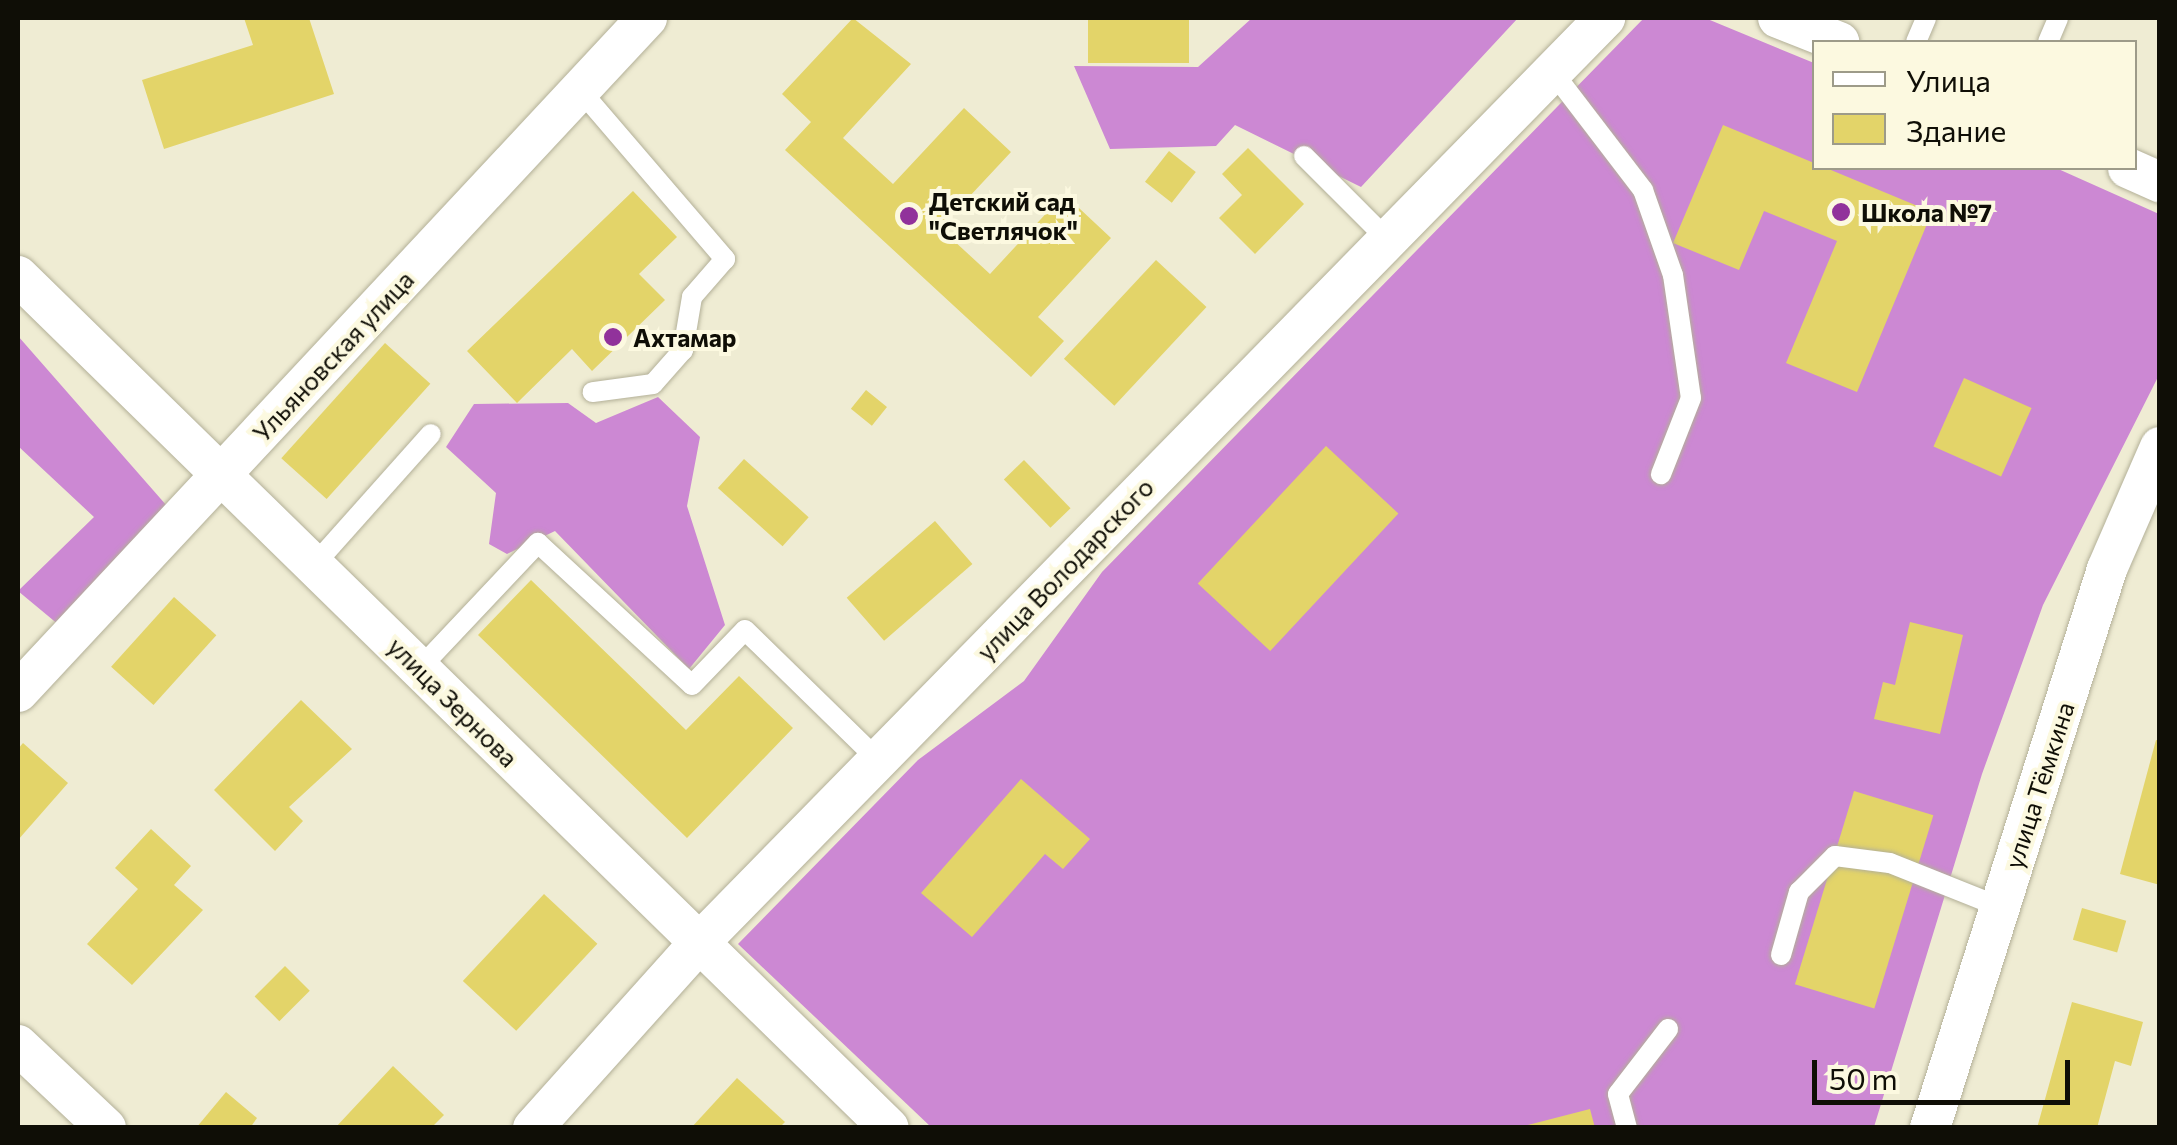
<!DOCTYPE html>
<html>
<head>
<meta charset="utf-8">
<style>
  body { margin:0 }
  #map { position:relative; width:2177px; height:1145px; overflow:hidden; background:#efecd3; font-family:Commissioner,sans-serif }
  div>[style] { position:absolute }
  .forest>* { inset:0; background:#cc88d3 }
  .building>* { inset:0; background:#e3d469; transform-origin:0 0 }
  .roads { filter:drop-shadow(0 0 2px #b3b098) drop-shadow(0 0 2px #b3b098) }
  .service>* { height:20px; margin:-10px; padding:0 10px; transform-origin:10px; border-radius:10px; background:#fff }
  .minor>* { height:40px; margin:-20px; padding:0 20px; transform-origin:20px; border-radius:20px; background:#fff }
  .dots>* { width:28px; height:28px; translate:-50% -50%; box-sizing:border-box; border:5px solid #fcf9e0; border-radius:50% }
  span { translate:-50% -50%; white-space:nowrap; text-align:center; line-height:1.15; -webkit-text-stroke:8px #fcf9e0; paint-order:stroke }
  .poi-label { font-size:25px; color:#0f0e06; font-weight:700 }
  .left { translate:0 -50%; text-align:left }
  .street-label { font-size:25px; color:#0f0e06 }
  .frame { position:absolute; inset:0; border:20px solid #0f0e06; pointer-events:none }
  .legend { position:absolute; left:1812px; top:40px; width:325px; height:130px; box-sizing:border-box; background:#fcf9e0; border:2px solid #9d9b89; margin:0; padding:12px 18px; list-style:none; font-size:30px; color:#0f0e06 }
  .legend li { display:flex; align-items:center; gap:20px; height:50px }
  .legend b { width:50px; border:2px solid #9d9b89 }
  .scale { position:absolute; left:1812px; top:1060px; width:258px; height:45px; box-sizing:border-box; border:5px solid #0f0e06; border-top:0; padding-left:12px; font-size:30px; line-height:35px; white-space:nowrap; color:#0f0e06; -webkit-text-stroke:8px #fcf9e0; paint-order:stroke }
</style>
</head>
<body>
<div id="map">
  <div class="forest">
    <div style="clip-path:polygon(1252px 18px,1518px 18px,1361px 187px,1235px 125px,1216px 146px,1110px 149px,1074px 66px,1198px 67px)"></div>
    <div style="clip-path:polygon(1644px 18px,1705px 18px,1814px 63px,1814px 168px,2056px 168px,2159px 214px,2159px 375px,2043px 605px,1982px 774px,1874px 1127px,931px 1127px,738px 944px,918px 760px,1024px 681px,1102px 572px)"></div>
    <div style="clip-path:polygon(18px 336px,167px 506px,65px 630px,18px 591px,94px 517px,18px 446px)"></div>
    <div style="clip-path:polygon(658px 397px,700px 437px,687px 506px,725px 625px,689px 669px,555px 531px,507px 554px,489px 544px,496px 493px,446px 447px,474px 404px,568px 403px,596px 423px)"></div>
  </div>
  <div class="building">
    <div style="clip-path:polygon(244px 18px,309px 18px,334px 94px,164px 149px,142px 80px,253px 45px)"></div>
    <div style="clip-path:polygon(853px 18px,911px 64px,843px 138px,893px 184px,964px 108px,1011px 152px,940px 228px,990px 274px,1064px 194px,1111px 238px,1038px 317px,1064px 341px,1031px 377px,785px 150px,811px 122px,782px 94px)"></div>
    <div style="left:1088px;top:18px;width:101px;height:45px"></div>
    <div style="clip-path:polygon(1723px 125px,1932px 212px,1857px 392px,1786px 363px,1837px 241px,1764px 211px,1739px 270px,1673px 243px)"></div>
    <div style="clip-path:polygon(1248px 148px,1304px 204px,1255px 254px,1219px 218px,1242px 195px,1222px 174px)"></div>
    <div style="left:1169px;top:151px;width:34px;height:39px;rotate:38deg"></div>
    <div style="clip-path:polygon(633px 191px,677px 237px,639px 274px,665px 300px,592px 371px,572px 349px,517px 403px,467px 351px)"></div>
    <div style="left:1156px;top:260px;width:69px;height:135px;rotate:43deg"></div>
    <div style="left:385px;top:343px;width:61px;height:155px;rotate:42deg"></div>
    <div style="left:1964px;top:378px;width:74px;height:75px;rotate:24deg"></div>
    <div style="left:866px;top:390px;width:27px;height:24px;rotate:39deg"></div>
    <div style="left:1326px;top:446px;width:99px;height:188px;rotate:43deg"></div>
    <div style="left:744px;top:459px;width:87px;height:39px;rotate:42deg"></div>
    <div style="left:1024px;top:460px;width:67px;height:28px;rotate:46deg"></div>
    <div style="left:935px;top:521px;width:57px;height:117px;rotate:49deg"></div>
    <div style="clip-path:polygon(531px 580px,686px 730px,739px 676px,793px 728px,687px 838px,478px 635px)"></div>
    <div style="left:174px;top:597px;width:57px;height:94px;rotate:42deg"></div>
    <div style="clip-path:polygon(1910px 622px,1963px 635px,1940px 734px,1874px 719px,1883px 682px,1895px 685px)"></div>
    <div style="clip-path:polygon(301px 700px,352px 749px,289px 807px,303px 821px,275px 851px,214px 790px)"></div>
    <div style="clip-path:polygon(2156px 740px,2160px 741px,2160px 885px,2120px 874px)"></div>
    <div style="clip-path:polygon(23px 743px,68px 783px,18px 840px,18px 749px)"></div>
    <div style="clip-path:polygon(1021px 779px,1090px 839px,1063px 869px,1045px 854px,972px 937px,921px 893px)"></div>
    <div style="left:1854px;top:791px;width:83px;height:202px;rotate:17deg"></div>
    <div style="clip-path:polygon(151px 829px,191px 866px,174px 885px,203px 910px,132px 985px,87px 944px,138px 889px,115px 868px)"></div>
    <div style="left:544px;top:894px;width:73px;height:119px;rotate:43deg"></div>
    <div style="left:2082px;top:908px;width:46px;height:33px;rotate:16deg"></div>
    <div style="left:285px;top:966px;width:35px;height:43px;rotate:45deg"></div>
    <div style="clip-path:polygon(2072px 1002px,2143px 1022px,2131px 1066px,2115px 1061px,2097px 1128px,2037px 1128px)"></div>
    <div style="clip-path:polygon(393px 1066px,444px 1115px,431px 1128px,335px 1128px)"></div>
    <div style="clip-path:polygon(737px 1078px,785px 1122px,779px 1128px,691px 1128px)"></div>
    <div style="clip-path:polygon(226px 1092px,257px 1118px,250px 1128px,196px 1128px)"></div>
    <div style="clip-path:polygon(1590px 1109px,1595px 1128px,1524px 1128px,1524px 1126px)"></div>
  </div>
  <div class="roads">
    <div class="service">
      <div style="left:1916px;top:42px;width:26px;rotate:-67deg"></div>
      <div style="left:2048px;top:42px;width:26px;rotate:-67deg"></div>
      <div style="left:1552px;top:71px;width:150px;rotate:52.6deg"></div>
      <div style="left:1643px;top:190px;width:90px;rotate:70.6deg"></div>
      <div style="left:1673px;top:275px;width:124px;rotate:81.7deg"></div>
      <div style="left:1691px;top:398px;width:82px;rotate:111.5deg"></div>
      <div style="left:580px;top:90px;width:223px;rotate:49.4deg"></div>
      <div style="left:725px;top:259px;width:50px;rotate:131deg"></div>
      <div style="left:692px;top:297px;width:54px;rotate:99.6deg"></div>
      <div style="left:683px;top:350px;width:45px;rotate:131.4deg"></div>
      <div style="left:653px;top:384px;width:61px;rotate:172.4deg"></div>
      <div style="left:1304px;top:156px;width:117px;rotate:45deg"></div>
      <div style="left:315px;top:564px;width:174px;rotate:-48.3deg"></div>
      <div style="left:420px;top:668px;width:172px;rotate:-46.7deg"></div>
      <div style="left:538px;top:543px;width:209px;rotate:42.7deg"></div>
      <div style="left:692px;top:685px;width:76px;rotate:-46.1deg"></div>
      <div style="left:745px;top:630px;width:186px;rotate:44.3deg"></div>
      <div style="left:1781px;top:955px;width:66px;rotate:-74.1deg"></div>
      <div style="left:1799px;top:892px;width:51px;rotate:-45deg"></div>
      <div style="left:1835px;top:856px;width:55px;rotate:7.3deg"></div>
      <div style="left:1890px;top:863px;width:118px;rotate:21.8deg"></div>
      <div style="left:1627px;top:1128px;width:35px;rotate:-105deg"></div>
      <div style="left:1618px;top:1094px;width:82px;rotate:-52.4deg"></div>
    </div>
    <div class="minor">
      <div style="left:1778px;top:18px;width:66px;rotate:21.5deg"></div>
      <div style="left:2128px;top:168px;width:35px;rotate:24deg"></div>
      <div style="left:18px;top:276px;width:1218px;rotate:44.37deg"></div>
      <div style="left:18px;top:692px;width:922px;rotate:-46.98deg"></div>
      <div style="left:18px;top:1045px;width:121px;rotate:43.3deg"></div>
      <div style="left:533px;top:1128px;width:246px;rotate:-48.1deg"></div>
      <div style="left:697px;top:945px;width:1298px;rotate:-45.59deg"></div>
      <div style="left:1930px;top:1128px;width:586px;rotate:-72.43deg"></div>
      <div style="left:2107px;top:569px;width:133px;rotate:-66.5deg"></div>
    </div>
  </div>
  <div class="dots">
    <div style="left:1841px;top:212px;background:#91329b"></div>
    <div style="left:909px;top:216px;background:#91329b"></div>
    <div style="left:613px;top:337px;background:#91329b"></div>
  </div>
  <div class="poi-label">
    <span class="left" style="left:929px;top:216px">Детский сад<br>"Светлячок"</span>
    <span class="left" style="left:1861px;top:212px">Школа №7</span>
    <span class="left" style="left:633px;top:337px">Ахтамар</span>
  </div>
  <div class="street-label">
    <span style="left:333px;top:356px;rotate:-47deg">Ульяновская улица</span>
    <span style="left:1065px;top:569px;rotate:-46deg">улица Володарского</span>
    <span style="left:453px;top:702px;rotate:45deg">улица Зернова</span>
    <span style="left:2039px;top:785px;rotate:-72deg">улица Тёмкина</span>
  </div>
  <div class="frame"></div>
  <ul class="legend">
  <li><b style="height:12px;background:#fff"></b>Улица</li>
  <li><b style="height:28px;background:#e3d469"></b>Здание</li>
  </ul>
  <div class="scale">50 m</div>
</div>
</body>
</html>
